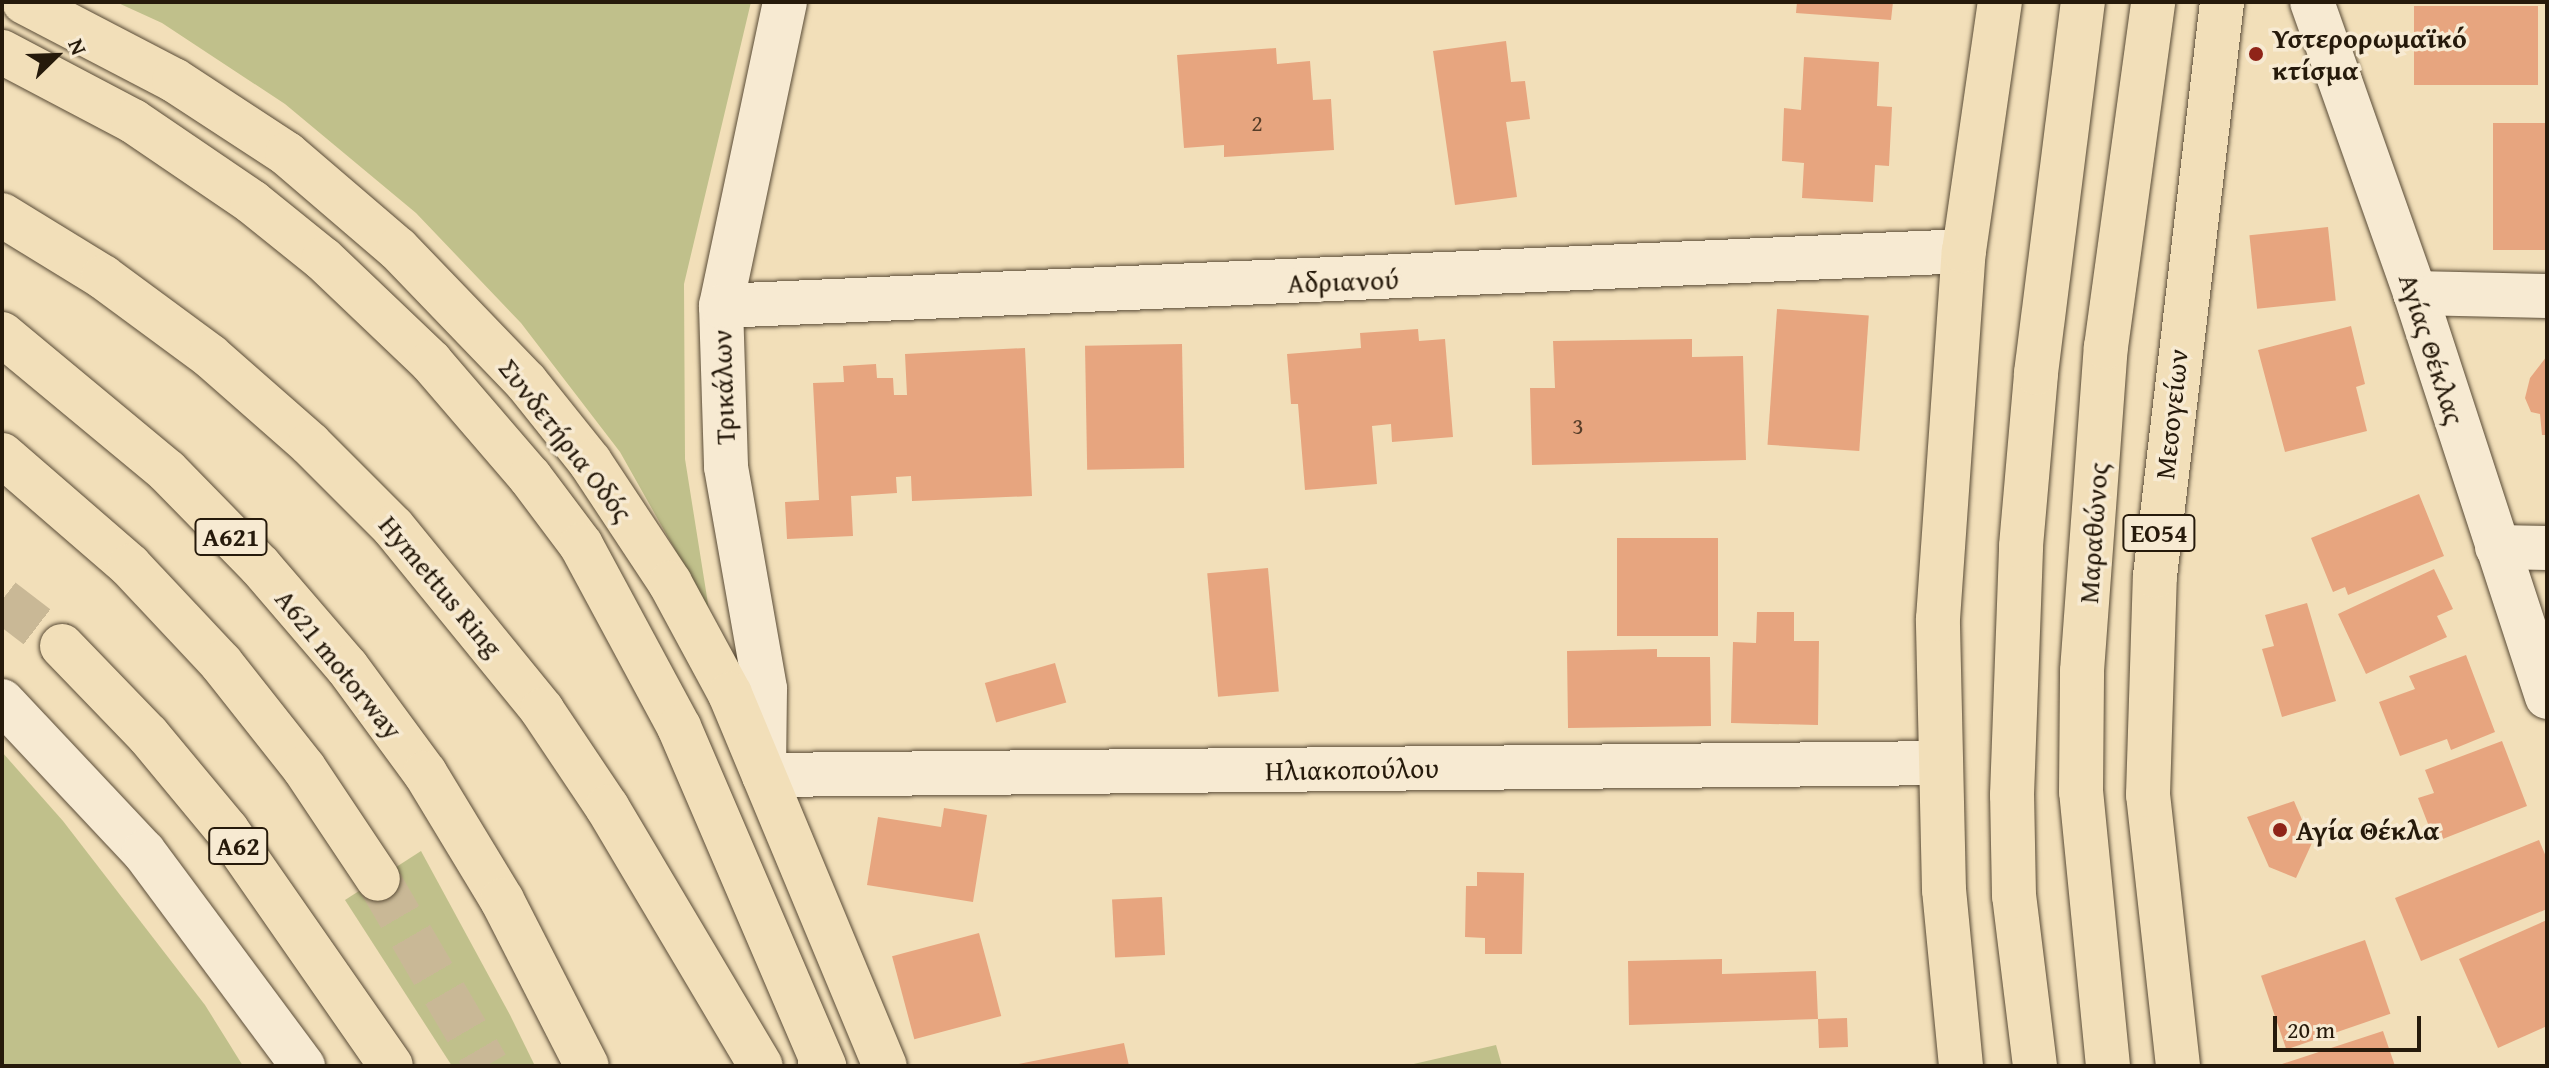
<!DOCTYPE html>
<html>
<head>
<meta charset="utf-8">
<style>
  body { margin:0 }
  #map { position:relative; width:2549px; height:1068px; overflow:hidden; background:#f2dfb9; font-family:"Gentium Book Plus",serif }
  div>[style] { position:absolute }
  .green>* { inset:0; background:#c0c08b }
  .building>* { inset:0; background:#e7a57f; transform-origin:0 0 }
  .highway-tunnel>* { height:44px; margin-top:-22px; transform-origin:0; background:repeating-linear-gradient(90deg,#c9b896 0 44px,transparent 0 66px) }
  .roads { filter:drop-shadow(0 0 2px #594b36) drop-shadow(0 0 2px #594b36) }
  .minor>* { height:44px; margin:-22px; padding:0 22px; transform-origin:22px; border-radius:22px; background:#f7ead2 }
  .major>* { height:44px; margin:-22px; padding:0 22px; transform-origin:22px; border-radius:22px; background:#f2dfb9 }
  .highway>* { height:44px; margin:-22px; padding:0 22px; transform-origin:22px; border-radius:22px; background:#f2dfb9 }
  .dots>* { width:22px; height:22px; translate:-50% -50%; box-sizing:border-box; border:4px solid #f7ead2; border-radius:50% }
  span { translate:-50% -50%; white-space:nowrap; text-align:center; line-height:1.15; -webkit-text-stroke:7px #f7ead2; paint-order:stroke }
  .number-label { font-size:24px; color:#563d28 }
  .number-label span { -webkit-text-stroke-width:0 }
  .shield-label span { padding:2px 6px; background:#f7ead2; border:2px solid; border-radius:6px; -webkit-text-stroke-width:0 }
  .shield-label { font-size:26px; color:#261a0b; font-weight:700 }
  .poi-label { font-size:28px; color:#261a0b; font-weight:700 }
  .left { translate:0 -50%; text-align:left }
  .street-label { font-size:28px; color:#261a0b }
  .frame { position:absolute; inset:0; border:4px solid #261a0b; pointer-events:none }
  .north { position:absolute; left:16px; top:16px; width:80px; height:80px; -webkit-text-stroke:6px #f7ead2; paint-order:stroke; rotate:67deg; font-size:22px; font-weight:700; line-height:32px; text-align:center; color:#261a0b }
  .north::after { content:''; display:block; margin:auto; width:28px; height:36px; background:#261a0b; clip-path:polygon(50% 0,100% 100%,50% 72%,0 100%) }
  .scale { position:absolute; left:2273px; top:1016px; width:148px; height:36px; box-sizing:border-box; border:4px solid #261a0b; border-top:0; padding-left:10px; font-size:24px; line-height:28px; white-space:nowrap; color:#261a0b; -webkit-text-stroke:6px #f7ead2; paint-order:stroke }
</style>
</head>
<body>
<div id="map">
  <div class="green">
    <div style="clip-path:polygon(116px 2px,751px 2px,684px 284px,685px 459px,709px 610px,620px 452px,521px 323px,416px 213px,285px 104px,162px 23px)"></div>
    <div style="clip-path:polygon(2px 752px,63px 821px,205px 1005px,243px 1066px,2px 1066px)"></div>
    <div style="clip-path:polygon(421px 851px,510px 1015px,535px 1066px,452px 1066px,345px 900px)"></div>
    <div style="clip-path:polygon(1496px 1045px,1502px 1066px,1405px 1066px)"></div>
  </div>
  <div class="building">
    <div style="clip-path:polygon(1797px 2px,1893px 2px,1891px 20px,1796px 13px)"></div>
    <div style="left:2414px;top:6px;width:124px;height:79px"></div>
    <div style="clip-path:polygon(1506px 41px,1511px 82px,1525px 81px,1530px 119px,1506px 122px,1517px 197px,1455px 205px,1433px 51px)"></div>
    <div style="clip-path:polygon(1276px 48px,1277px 64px,1310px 61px,1313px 100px,1331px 99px,1334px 150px,1224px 157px,1224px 145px,1184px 148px,1177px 55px)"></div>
    <div style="clip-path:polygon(1804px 57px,1879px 62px,1877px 106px,1892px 107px,1889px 166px,1875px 165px,1873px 202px,1802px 198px,1804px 163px,1782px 161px,1784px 108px,1801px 110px)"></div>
    <div style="left:2547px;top:123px;width:127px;height:54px;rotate:90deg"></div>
    <div style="left:2328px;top:227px;width:74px;height:79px;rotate:84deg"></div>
    <div style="left:1777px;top:309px;width:92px;height:136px;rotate:4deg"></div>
    <div style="clip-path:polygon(2351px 326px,2365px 384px,2356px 387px,2367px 431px,2285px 452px,2258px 350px)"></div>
    <div style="clip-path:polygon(1418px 329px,1419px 341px,1445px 339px,1453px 437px,1392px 442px,1391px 424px,1372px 426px,1377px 484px,1305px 490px,1298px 404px,1291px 404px,1287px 354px,1361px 348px,1360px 333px)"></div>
    <div style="clip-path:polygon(1692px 339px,1692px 357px,1743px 356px,1746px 460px,1532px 465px,1530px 388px,1555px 388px,1553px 341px)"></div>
    <div style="left:1182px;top:344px;width:124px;height:97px;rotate:89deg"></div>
    <div style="clip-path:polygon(1025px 348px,1032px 496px,912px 501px,911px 476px,896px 477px,897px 493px,851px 496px,853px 536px,787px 539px,785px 502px,819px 500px,813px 383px,844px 382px,843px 366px,876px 364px,877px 378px,893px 378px,894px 395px,907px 395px,905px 354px)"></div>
    <div style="clip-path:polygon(2547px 356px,2547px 435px,2542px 435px,2540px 414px,2531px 412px,2525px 398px,2530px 378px)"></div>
    <div style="clip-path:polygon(2419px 494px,2444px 556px,2348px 595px,2345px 587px,2333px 592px,2311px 538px)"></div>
    <div style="left:1617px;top:538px;width:101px;height:98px"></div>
    <div style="left:1268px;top:568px;width:124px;height:61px;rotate:85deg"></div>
    <div style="clip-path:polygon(2434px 569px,2453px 609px,2437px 616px,2447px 637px,2366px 674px,2338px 614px)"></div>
    <div style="clip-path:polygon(2307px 603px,2336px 701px,2282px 717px,2262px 649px,2274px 646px,2265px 615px)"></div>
    <div style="clip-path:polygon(1757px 612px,1794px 612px,1794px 641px,1819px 641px,1818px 725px,1731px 723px,1733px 642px,1756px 643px)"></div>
    <div style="clip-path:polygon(1657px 649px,1657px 657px,1710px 657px,1711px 726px,1568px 728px,1567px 651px)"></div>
    <div style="clip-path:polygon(2466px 655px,2495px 732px,2451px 750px,2447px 739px,2400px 756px,2379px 702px,2415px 689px,2409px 676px)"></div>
    <div style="left:1055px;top:663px;width:41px;height:73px;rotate:74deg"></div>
    <div style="clip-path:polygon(2502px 741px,2527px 806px,2435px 842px,2418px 798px,2434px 793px,2425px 770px)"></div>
    <div style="clip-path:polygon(2294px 801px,2312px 843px,2296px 878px,2269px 867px,2247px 817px)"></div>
    <div style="clip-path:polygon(944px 808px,987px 815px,973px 902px,867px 885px,878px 817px,941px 827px)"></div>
    <div style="clip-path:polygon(2539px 840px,2547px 859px,2547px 909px,2421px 961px,2395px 898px)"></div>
    <div style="clip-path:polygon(1477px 872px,1524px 873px,1522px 954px,1485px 954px,1485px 938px,1465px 937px,1466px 886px,1477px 886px)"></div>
    <div style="left:1162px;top:897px;width:58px;height:50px;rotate:87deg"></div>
    <div style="clip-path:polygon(2547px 920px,2547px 1026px,2498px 1048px,2459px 959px)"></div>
    <div style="left:979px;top:933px;width:86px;height:90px;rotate:75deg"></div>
    <div style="left:2365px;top:940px;width:78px;height:110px;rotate:71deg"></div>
    <div style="clip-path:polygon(1722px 959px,1722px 974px,1816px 971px,1818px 1019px,1629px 1025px,1628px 961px)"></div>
    <div style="left:1847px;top:1018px;width:29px;height:29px;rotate:88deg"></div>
    <div style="clip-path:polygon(2383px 1031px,2395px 1066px,2279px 1066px,2279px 1065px)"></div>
    <div style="clip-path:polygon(1124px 1043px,1129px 1066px,1013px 1066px,1013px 1065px)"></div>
  </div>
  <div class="highway-tunnel">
    <div style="left:2px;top:600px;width:76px;rotate:37.5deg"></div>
    <div style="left:378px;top:879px;width:216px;rotate:59.8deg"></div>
  </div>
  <div class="roads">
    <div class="minor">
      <div style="left:785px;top:2px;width:311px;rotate:101.9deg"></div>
      <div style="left:721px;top:306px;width:161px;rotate:88.2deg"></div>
      <div style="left:726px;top:467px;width:225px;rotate:80deg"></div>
      <div style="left:765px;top:689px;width:86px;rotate:90.7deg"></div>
      <div style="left:764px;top:775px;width:1176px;rotate:-0.58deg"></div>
      <div style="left:2312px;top:2px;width:309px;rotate:70.5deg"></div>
      <div style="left:2415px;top:293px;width:425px;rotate:71.9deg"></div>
      <div style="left:2415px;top:293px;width:132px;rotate:1.3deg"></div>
      <div style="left:721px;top:306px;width:1244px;rotate:-2.53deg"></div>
      <div style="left:2497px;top:547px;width:50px;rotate:1.1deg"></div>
      <div style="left:2px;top:701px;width:207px;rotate:46.8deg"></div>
      <div style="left:144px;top:852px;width:267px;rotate:53.4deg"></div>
    </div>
    <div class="major">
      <div style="left:24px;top:2px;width:169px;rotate:27.5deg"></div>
      <div style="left:174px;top:80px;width:135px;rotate:33.2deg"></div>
      <div style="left:287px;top:154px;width:146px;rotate:40.6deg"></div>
      <div style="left:398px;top:249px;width:185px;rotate:46.1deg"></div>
      <div style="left:526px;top:382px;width:102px;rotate:51.3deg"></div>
      <div style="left:590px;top:462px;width:145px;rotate:56.5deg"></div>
      <div style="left:670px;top:583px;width:126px;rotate:61.6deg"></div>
      <div style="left:730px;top:694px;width:403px;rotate:67.4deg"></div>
      <div style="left:2px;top:52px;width:148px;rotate:27.8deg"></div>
      <div style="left:133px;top:121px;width:144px;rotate:34.2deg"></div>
      <div style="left:252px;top:202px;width:91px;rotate:38.8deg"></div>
      <div style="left:323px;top:259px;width:149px;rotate:43.6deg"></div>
      <div style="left:431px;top:362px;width:152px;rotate:49.3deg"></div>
      <div style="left:530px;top:477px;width:85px;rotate:53.1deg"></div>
      <div style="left:581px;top:545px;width:207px;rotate:61.7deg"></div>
      <div style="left:679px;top:727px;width:369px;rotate:66.8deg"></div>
      <div style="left:1961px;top:1066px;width:177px;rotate:-95.5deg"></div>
      <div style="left:1944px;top:890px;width:271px;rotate:-91.3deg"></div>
      <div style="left:1938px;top:619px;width:369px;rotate:-86deg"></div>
      <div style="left:1964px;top:251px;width:252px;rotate:-81.8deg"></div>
      <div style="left:2035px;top:1066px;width:171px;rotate:-97deg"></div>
      <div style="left:2014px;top:896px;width:101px;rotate:-91.1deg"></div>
      <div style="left:2012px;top:795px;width:249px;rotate:-87.9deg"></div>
      <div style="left:2021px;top:546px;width:174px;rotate:-85deg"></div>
      <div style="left:2036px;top:373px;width:374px;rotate:-82.8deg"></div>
      <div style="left:2108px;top:1066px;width:275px;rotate:-95.6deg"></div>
      <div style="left:2081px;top:792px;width:121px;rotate:-89.5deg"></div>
      <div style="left:2082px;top:671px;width:325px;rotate:-85.8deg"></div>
      <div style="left:2106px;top:347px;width:348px;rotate:-82.2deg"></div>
      <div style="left:2178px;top:1066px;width:273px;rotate:-96.3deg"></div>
      <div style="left:2148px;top:795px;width:219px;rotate:-88.2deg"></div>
      <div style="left:2155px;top:576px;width:578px;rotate:-83.34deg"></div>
    </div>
    <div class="highway">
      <div style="left:2px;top:215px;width:119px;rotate:31.5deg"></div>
      <div style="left:103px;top:277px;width:133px;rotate:36.4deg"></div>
      <div style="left:210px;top:356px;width:133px;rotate:41.3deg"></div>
      <div style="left:310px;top:444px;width:117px;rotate:45deg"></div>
      <div style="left:393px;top:527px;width:236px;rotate:50.8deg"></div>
      <div style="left:542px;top:710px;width:117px;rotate:56.2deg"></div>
      <div style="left:607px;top:807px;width:301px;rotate:59.3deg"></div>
      <div style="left:2px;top:334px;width:214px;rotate:39.7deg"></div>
      <div style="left:167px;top:471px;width:133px;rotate:45.6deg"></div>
      <div style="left:260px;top:566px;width:133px;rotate:49.3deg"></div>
      <div style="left:347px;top:667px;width:132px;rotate:53.7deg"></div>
      <div style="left:425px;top:773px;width:149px;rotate:58.8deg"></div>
      <div style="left:502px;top:900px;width:186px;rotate:62.9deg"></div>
      <div style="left:2px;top:455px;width:169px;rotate:40.9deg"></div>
      <div style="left:130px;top:566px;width:133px;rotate:46.8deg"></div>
      <div style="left:221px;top:663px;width:134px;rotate:51.7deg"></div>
      <div style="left:304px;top:768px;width:133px;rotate:56.3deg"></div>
      <div style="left:62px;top:646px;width:124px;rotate:46deg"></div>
      <div style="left:148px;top:735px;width:124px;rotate:50.3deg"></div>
      <div style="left:227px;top:830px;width:287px;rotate:55.2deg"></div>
      <div style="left:820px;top:1066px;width:7px;rotate:-90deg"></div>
    </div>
  </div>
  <div class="dots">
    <div style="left:2256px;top:54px;background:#8f2418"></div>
    <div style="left:2280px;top:830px;background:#8f2418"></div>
  </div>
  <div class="number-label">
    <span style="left:1257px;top:123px">2</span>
    <span style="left:1578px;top:426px">3</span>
  </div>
  <div class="shield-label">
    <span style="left:2159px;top:533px">ΕΟ54</span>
    <span style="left:231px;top:537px">Α621</span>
    <span style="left:238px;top:846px">Α62</span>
  </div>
  <div class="poi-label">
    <span class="left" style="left:2272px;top:54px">Υστερορωμαϊκό<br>κτίσμα</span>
    <span class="left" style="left:2296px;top:830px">Αγία Θέκλα</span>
  </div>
  <div class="street-label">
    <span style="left:1343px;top:281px;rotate:-2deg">Αδριανού</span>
    <span style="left:2432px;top:349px;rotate:72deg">Αγίας Θέκλας</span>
    <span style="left:723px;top:387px;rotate:-92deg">Τρικάλων</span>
    <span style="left:2171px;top:414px;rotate:-84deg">Μεσογείων</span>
    <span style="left:566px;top:440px;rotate:52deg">Συνδετήρια Οδός</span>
    <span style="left:2093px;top:533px;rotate:-86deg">Μαραθώνος</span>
    <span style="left:441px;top:586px;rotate:50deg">Hymettus Ring</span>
    <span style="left:339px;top:664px;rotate:51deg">A621 motorway</span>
    <span style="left:1352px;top:769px;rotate:-1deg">Ηλιακοπούλου</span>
  </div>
  <div class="frame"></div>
  <div class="north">N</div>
  <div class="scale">20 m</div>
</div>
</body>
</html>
